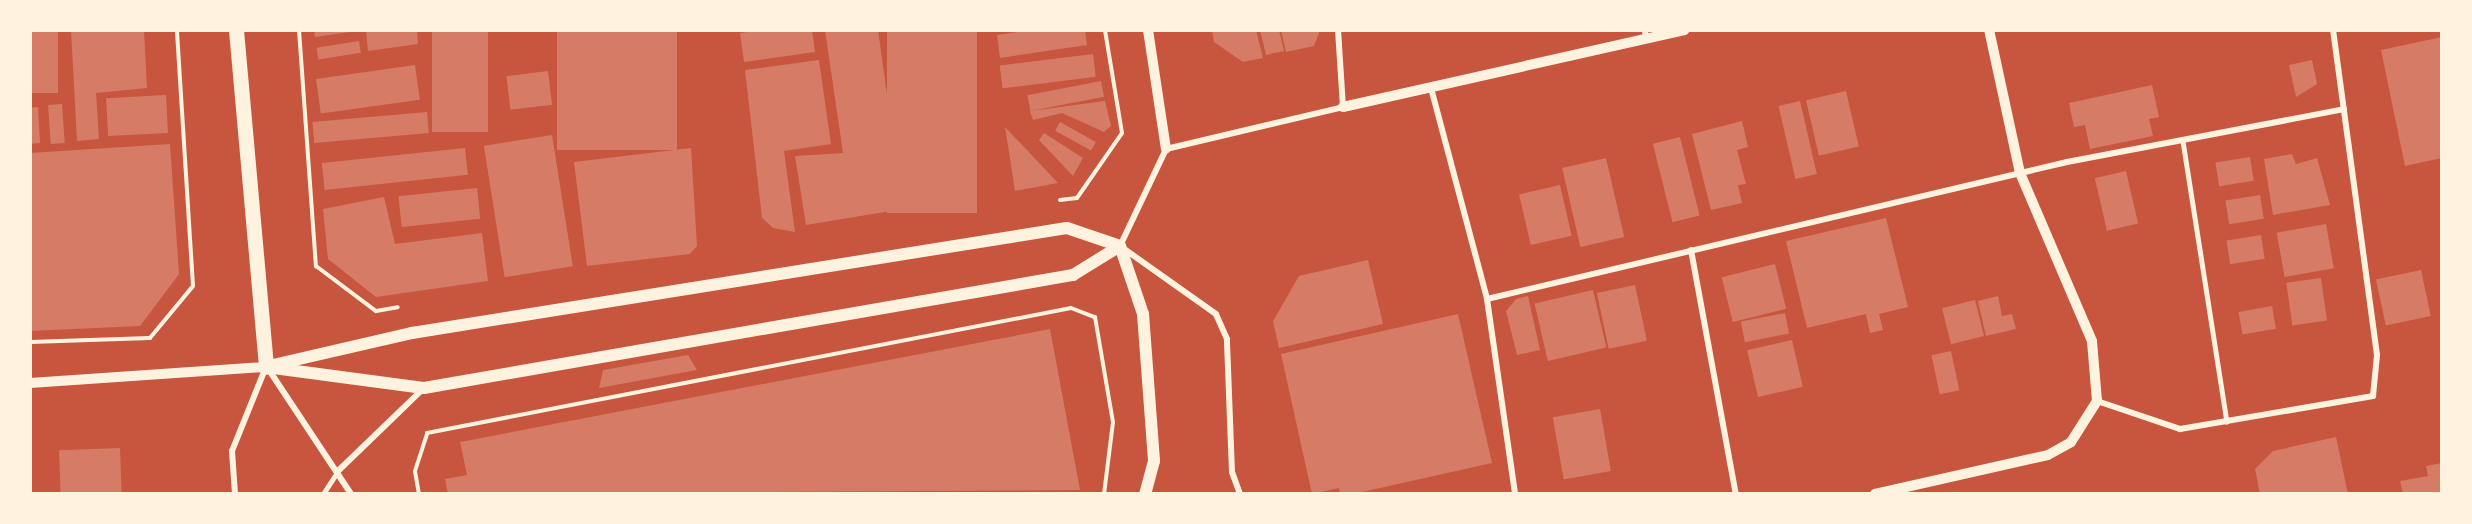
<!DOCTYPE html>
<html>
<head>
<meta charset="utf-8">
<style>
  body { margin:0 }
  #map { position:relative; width:2472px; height:524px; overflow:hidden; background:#c8553d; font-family:"Nunito Sans",sans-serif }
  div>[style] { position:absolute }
  .building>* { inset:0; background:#d67c66; transform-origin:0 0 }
  .path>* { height:4px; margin:-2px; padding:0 2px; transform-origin:2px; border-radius:2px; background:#fff3e0 }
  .service>* { height:4.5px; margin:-2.25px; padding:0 2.25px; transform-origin:2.25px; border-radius:2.25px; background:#fff3e0 }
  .minor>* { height:6px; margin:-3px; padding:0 3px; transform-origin:3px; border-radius:3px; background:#fff3e0 }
  .tertiary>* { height:10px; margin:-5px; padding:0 5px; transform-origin:5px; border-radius:5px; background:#fff3e0 }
  .secondary>* { height:12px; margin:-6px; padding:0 6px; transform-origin:6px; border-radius:6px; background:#fff3e0 }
  .primary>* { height:15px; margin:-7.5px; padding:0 7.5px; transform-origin:7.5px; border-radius:7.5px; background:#fff3e0 }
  span { translate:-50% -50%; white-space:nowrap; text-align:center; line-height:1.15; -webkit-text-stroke:4.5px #fff3e0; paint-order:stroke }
  .frame { position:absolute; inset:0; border:32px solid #fff3e0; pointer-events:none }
</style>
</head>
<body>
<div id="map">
  <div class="building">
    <div style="left:30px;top:30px;width:28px;height:63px"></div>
    <div style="clip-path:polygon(71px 30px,144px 30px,147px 88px,96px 93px,99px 139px,77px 141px)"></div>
    <div style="clip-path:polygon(314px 30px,357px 30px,357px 31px,315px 37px)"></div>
    <div style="clip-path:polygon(366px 30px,417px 30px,418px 44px,368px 51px)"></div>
    <div style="left:432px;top:30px;width:56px;height:102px"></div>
    <div style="left:557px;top:30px;width:120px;height:120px"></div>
    <div style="clip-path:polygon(764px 30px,812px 30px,815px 52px,744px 62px,740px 33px)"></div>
    <div style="clip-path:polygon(825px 30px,878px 30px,903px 209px,806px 225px,795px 156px,843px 153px)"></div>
    <div style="left:887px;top:30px;width:90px;height:183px"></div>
    <div style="clip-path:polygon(1032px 30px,1085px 30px,1087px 45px,1000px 58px,997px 35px)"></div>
    <div style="clip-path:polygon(1212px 30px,1256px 30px,1263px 58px,1243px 62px,1214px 42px)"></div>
    <div style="clip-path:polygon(1260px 30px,1279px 30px,1284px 51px,1266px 55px)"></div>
    <div style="clip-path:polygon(1281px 30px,1319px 30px,1319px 33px,1314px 46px,1286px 52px)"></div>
    <div style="clip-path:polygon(2442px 37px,2442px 158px,2405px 166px,2381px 50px)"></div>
    <div style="left:359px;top:41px;width:12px;height:43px;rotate:81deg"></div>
    <div style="left:1093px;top:54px;width:23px;height:94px;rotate:83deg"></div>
    <div style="clip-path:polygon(819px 60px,831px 144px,784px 151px,795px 232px,773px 228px,762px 218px,745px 70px)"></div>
    <div style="clip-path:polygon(2312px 60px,2317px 84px,2296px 97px,2289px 65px)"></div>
    <div style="left:415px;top:65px;width:35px;height:100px;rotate:82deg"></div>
    <div style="left:548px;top:71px;width:34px;height:42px;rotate:83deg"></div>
    <div style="left:1101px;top:81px;width:16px;height:75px;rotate:79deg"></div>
    <div style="clip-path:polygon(2152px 85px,2159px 117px,2149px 119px,2153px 136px,2090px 149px,2085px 125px,2074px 127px,2069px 103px)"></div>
    <div style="left:1846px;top:91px;width:57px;height:41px;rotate:77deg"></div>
    <div style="left:166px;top:95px;width:38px;height:60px;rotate:87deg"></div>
    <div style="clip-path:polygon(1105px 101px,1111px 126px,1104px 132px,1062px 113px,1033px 120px,1030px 111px)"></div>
    <div style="left:1800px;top:101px;width:75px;height:22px;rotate:77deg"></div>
    <div style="left:62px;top:104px;width:39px;height:14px;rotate:86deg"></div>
    <div style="clip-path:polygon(38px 107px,40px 143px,30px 144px,30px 108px)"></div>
    <div style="left:427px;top:112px;width:21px;height:115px;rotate:85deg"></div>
    <div style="clip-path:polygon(1742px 121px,1748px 147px,1737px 150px,1746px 184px,1738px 185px,1742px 203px,1711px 210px,1692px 134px)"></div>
    <div style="left:1060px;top:122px;width:41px;height:10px;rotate:29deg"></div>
    <div style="clip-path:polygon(1005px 127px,1058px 183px,1015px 191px)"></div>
    <div style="clip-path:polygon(1044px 133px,1083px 158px,1073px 176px,1039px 140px)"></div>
    <div style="left:552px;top:135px;width:133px;height:69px;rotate:81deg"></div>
    <div style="left:1680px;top:137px;width:81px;height:28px;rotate:76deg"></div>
    <div style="clip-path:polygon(170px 144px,179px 274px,140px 326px,30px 331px,30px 153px)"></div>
    <div style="left:465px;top:148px;width:27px;height:144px;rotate:84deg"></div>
    <div style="clip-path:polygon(691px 148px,697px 246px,690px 254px,587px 266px,574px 162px)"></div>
    <div style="clip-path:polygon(2292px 154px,2296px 164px,2317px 158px,2330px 205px,2273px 215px,2264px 159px)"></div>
    <div style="left:2250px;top:157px;width:24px;height:35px;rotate:81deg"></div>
    <div style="left:1606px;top:158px;width:81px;height:45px;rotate:77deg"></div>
    <div style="left:2126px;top:171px;width:54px;height:32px;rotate:77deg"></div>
    <div style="left:1560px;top:185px;width:52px;height:42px;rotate:77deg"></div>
    <div style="left:477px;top:188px;width:31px;height:79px;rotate:84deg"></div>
    <div style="left:2260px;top:195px;width:24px;height:35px;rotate:81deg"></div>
    <div style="clip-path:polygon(384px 197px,395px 244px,482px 233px,488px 281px,376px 297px,328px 259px,323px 209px)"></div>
    <div style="clip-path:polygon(1886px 218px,1908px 307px,1879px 314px,1883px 330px,1870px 333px,1866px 314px,1807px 328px,1786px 241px)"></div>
    <div style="left:2326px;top:224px;width:45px;height:50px;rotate:80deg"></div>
    <div style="left:2261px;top:235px;width:24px;height:35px;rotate:81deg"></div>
    <div style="clip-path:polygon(1368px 260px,1383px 324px,1279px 348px,1273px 321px,1299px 276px)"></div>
    <div style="left:1775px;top:264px;width:46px;height:55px;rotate:76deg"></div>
    <div style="left:2421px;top:270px;width:47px;height:46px;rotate:78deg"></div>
    <div style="left:2321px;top:278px;width:43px;height:35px;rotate:82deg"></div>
    <div style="left:1635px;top:285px;width:57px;height:39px;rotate:78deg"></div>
    <div style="left:1593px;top:290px;width:59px;height:60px;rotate:77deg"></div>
    <div style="clip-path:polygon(1528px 296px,1540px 350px,1517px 355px,1506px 311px,1516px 299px)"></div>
    <div style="clip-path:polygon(1998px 296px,2002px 316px,2012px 314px,2016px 329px,1986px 336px,1978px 301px)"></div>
    <div style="left:1975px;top:300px;width:37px;height:34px;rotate:76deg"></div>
    <div style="left:2272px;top:306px;width:23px;height:34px;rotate:80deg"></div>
    <div style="left:1785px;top:313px;width:21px;height:45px;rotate:79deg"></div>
    <div style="clip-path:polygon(1458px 314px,1492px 463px,1353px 494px,1340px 494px,1339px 488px,1312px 494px,1281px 354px)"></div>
    <div style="clip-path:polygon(1050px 329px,1080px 490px,448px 494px,445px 479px,467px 475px,460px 442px)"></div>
    <div style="left:1792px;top:340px;width:48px;height:46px;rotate:77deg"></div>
    <div style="left:1951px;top:351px;width:40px;height:20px;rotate:78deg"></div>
    <div style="clip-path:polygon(688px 355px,697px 370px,599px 388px,603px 370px)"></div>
    <div style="left:1600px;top:409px;width:63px;height:48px;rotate:80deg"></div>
    <div style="clip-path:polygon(2336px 437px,2348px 494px,2260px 494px,2255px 469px,2273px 451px)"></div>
    <div style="left:120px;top:448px;width:46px;height:61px;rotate:88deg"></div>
    <div style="clip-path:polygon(2442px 463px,2442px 494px,2403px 494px,2400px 481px,2428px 476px,2426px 466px)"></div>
  </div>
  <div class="path">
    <div style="left:299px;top:30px;width:237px;rotate:85.9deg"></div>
    <div style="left:316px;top:266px;width:75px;rotate:36.9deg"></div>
    <div style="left:376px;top:311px;width:22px;rotate:-10deg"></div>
    <div style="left:1060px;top:200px;width:17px;rotate:-7deg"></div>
    <div style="left:1077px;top:198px;width:79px;rotate:-55.3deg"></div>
    <div style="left:1122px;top:133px;width:104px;rotate:-99.4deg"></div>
    <div style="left:30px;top:342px;width:120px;rotate:-1.9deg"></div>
    <div style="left:150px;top:338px;width:67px;rotate:-50.4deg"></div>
    <div style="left:193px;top:286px;width:256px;rotate:-93.6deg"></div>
    <div style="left:419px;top:494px;width:23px;rotate:-100deg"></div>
    <div style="left:415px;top:471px;width:40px;rotate:-72deg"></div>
    <div style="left:427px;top:433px;width:656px;rotate:-10.98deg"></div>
    <div style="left:1071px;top:308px;width:26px;rotate:21deg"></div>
    <div style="left:1095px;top:317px;width:107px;rotate:80.3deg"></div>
    <div style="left:1113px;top:422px;width:73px;rotate:97.1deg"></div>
  </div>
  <div class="service">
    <div style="left:2183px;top:141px;width:284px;rotate:81.1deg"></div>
    <div style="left:323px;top:494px;width:27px;rotate:-57deg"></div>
  </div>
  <div class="minor">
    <div style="left:1645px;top:30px;width:9px;rotate:84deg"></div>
    <div style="left:1431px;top:88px;width:218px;rotate:75.1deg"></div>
    <div style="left:1487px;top:299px;width:596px;rotate:-13.29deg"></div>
    <div style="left:2067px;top:162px;width:282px;rotate:-10.8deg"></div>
    <div style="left:1691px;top:250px;width:248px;rotate:79.6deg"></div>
    <div style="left:1487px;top:299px;width:197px;rotate:81.8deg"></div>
    <div style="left:267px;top:367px;width:152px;rotate:56.5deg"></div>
    <div style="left:2097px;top:401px;width:88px;rotate:18.6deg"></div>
    <div style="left:2180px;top:429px;width:196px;rotate:-9.7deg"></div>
    <div style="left:2373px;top:396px;width:41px;rotate:-84.4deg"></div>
    <div style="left:2377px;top:355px;width:328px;rotate:-97.7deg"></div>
    <div style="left:338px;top:471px;width:120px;rotate:-44deg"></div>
    <div style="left:235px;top:494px;width:43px;rotate:-94deg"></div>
    <div style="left:232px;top:451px;width:91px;rotate:-68deg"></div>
    <div style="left:1240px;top:494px;width:23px;rotate:-110deg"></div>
    <div style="left:1232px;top:472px;width:133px;rotate:-92.2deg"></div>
    <div style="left:1227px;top:339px;width:27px;rotate:-114deg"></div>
    <div style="left:1216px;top:314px;width:118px;rotate:-144.7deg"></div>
    <div style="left:1120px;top:246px;width:107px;rotate:-64.6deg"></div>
    <div style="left:1166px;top:149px;width:182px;rotate:-13.3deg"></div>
    <div style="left:1343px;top:107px;width:77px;rotate:-93.7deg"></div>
  </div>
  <div class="tertiary">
    <div style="left:1148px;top:30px;width:120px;rotate:81.4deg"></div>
    <div style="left:1343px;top:107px;width:350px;rotate:-12.7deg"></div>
    <div style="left:30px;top:383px;width:237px;rotate:-3.9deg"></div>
    <div style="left:1875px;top:494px;width:177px;rotate:-12.7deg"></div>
    <div style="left:2048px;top:455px;width:26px;rotate:-29deg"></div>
    <div style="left:2071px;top:442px;width:49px;rotate:-57.6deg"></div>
    <div style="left:2097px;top:401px;width:60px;rotate:-94.8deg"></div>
    <div style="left:2092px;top:341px;width:183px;rotate:-113.2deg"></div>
    <div style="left:2020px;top:173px;width:146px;rotate:-102.2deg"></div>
  </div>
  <div class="secondary">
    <div style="left:1120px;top:246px;width:72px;rotate:71.3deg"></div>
    <div style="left:1143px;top:314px;width:147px;rotate:85.7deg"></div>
    <div style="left:1154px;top:461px;width:34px;rotate:105deg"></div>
    <div style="left:273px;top:365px;width:143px;rotate:-13deg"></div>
    <div style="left:412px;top:333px;width:663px;rotate:-9.11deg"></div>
    <div style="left:1067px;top:228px;width:56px;rotate:18.8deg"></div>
    <div style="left:266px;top:367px;width:159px;rotate:7.6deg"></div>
    <div style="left:424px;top:388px;width:659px;rotate:-9.88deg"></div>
    <div style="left:1073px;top:275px;width:55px;rotate:-31.7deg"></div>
  </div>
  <div class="primary">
    <div style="left:236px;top:30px;width:338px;rotate:84.9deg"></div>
  </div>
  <div class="frame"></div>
</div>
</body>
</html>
